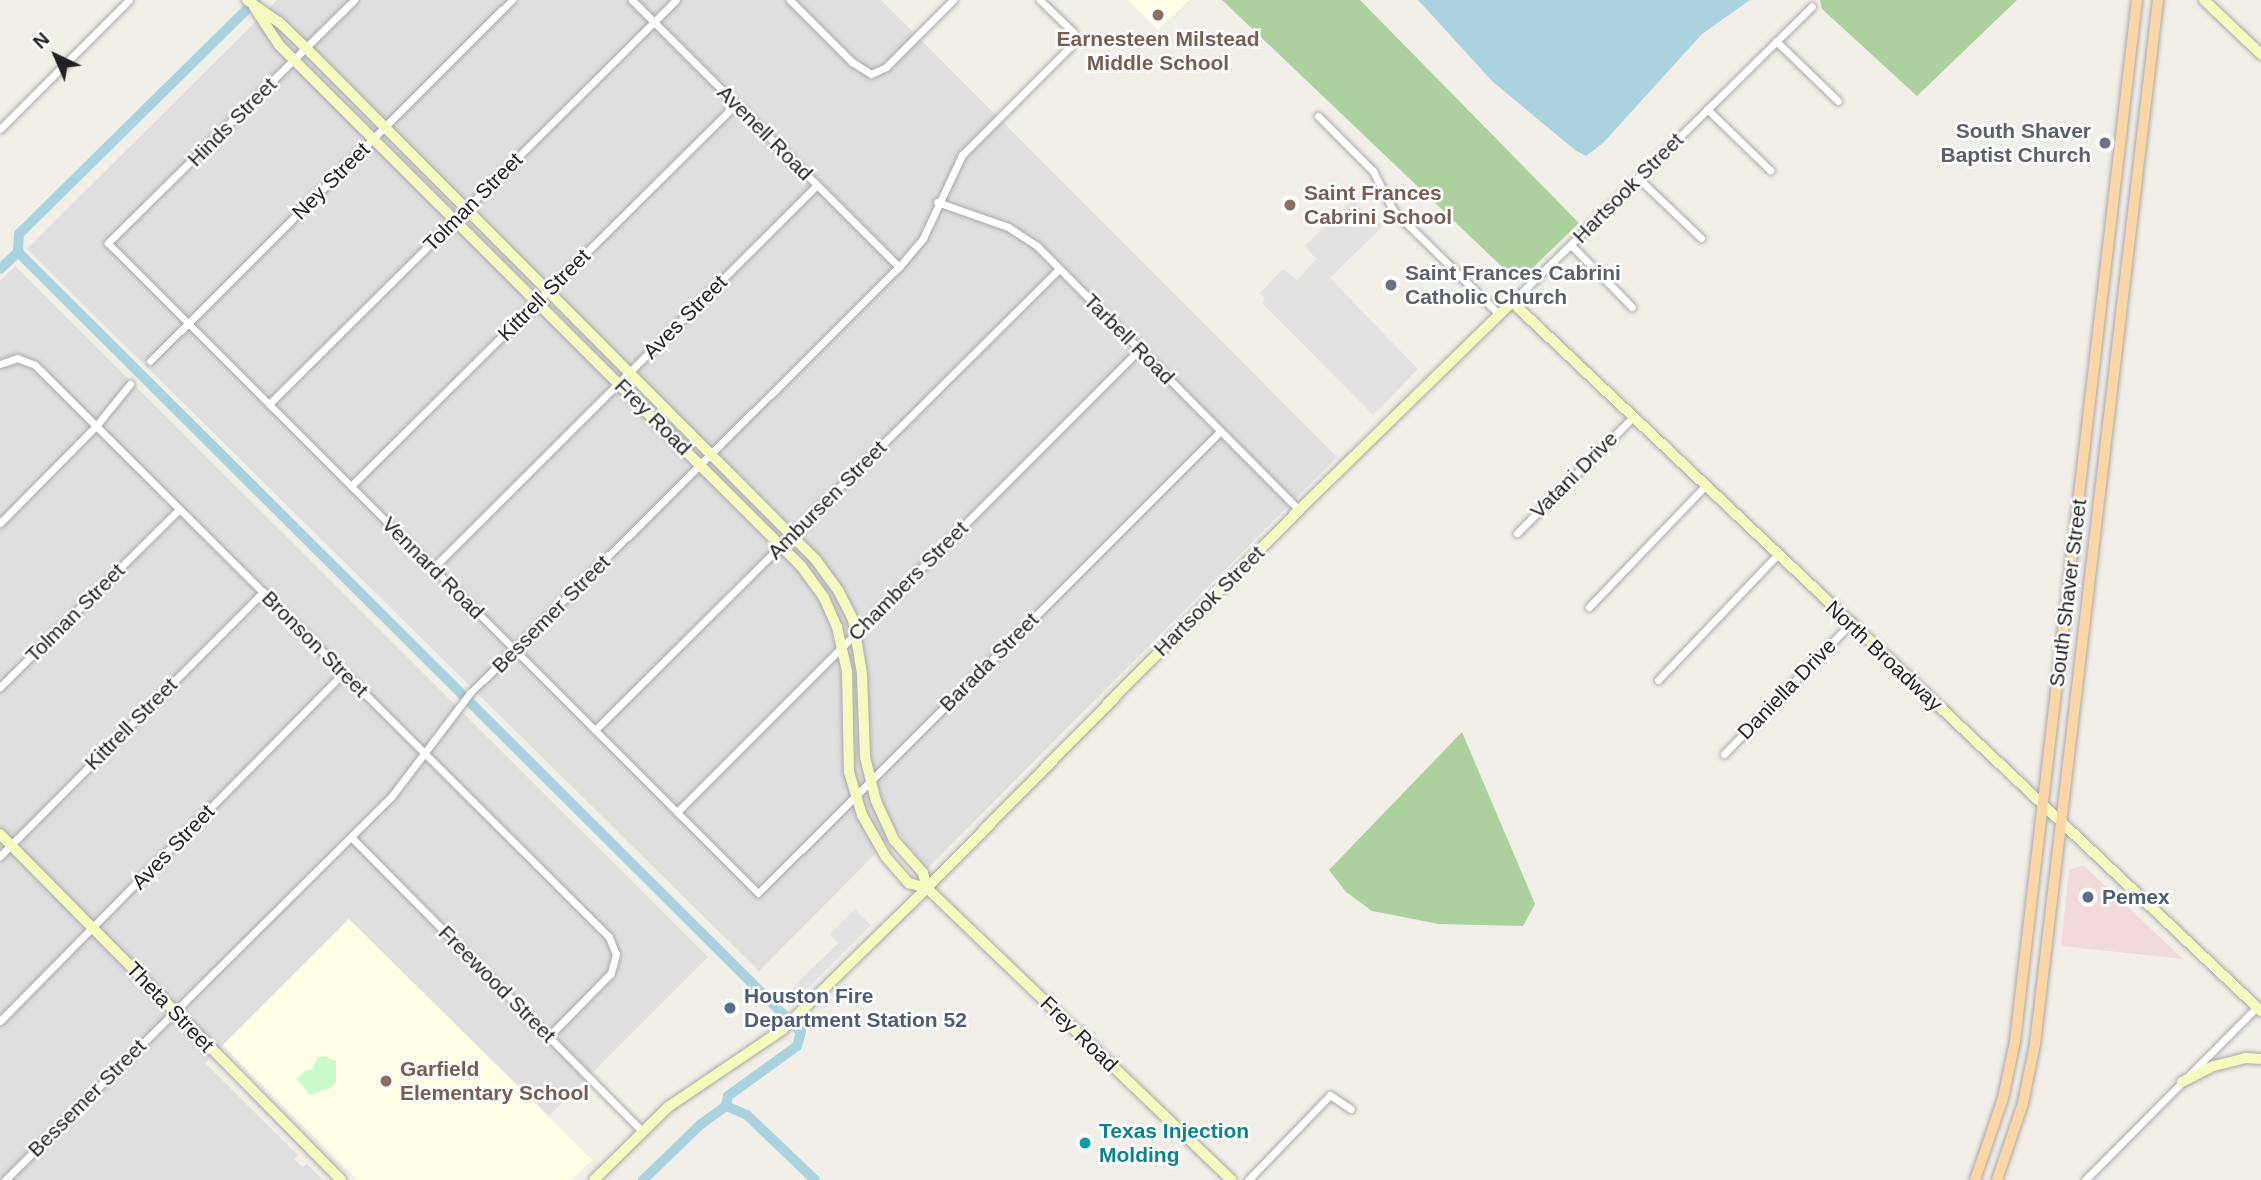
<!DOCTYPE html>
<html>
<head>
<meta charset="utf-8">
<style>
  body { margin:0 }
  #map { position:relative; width:2261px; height:1180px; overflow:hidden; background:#f2efe9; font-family:Helvetica,sans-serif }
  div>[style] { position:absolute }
  .residential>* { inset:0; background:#e0dfdf }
  .commercial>* { inset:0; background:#f2dad9 }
  .education>* { inset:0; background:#ffffe5 }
  .forest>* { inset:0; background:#add19e }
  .park>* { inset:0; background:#c8facc }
  .parking>* { inset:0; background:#e2e2e2 }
  .water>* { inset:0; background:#aad3df }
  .canal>* { height:10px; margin:-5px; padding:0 5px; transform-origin:5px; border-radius:5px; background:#aad3df }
  .roads { filter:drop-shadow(0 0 2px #a9a9a9) drop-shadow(0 0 2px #a9a9a9) }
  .street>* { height:7px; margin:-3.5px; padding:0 3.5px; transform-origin:3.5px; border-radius:3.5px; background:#fff }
  .secondary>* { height:10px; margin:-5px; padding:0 5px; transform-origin:5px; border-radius:5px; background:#f7fabf }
  .primary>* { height:10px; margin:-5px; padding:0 5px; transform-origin:5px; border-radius:5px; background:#fcd6a4 }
  .dots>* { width:19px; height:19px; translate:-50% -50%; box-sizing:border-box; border:4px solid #fff; border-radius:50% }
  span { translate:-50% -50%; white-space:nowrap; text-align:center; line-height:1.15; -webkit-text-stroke:5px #fff; paint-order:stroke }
  .education-label { font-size:21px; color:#785e54; font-weight:700 }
  .left { translate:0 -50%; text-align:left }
  .street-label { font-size:21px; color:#222 }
  .worship-label { font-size:21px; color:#5b616d; font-weight:700 }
  .right { translate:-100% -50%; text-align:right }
  .service-label { font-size:21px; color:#4e5e75; font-weight:700 }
  .culture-label { font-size:21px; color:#0d838f; font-weight:700 }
  .north { position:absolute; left:21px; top:21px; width:70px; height:70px; -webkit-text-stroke:5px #fff; paint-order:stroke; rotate:316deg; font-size:19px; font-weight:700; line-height:28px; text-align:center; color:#222 }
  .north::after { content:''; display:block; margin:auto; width:24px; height:32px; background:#222; clip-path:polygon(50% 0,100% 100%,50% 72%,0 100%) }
</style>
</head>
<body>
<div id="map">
  <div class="residential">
    <div style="clip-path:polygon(277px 0,881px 0,1337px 457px,926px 870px,898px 831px,759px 971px,27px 249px)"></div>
    <div style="clip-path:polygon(15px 266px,708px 957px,549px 1116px,349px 920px,205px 1063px,298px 1155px,294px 1159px,298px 1163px,303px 1167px,307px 1164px,323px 1180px,0 1180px,0 281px)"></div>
  </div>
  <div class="commercial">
    <div style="clip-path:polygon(2083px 865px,2183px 959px,2061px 946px,2069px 870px)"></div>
  </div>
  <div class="education">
    <div style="clip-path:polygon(1128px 0,1189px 0,1158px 30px)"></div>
    <div style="clip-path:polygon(349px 919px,592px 1160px,572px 1180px,358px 1180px,223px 1045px)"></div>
  </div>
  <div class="forest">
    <div style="clip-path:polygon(1222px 0,1360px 0,1579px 223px,1518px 282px)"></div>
    <div style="clip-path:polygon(1820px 0,2017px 0,1917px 96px,1822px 9px)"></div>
    <div style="clip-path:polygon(1462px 732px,1535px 904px,1523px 926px,1439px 924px,1372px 911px,1346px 892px,1329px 870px)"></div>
  </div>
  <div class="park">
    <div style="clip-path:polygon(324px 1056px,336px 1061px,336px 1082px,330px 1088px,310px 1095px,297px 1079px,305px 1071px,312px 1069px,318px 1057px)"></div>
  </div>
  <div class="parking">
    <div style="clip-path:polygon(1352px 200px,1383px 226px,1330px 278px,1418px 369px,1373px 415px,1262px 303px,1265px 298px,1260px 293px,1283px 269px,1297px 280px,1316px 259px,1305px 246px)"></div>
    <div style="clip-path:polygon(855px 909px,871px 925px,791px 1005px,783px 997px,838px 943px,830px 934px)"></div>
  </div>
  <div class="water">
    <div style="clip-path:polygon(1418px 0,1750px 0,1702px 34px,1603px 143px,1586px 156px,1575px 150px,1493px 82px)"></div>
  </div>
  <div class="canal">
    <div style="left:18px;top:252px;width:1105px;rotate:44.89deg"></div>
    <div style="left:801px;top:1032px;width:15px;rotate:106deg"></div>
    <div style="left:797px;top:1046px;width:85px;rotate:144.1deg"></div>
    <div style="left:728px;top:1096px;width:10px;rotate:101deg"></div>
    <div style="left:726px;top:1106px;width:31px;rotate:144deg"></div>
    <div style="left:701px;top:1124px;width:81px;rotate:136deg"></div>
    <div style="left:0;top:269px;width:25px;rotate:-43deg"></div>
    <div style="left:18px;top:252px;width:18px;rotate:-87deg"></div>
    <div style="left:19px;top:234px;width:333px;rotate:-44.6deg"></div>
    <div style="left:726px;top:1106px;width:23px;rotate:23deg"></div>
    <div style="left:747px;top:1115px;width:94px;rotate:43.7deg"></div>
  </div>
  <div class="roads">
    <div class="street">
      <div style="left:354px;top:0;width:346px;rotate:135.4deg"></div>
      <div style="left:108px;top:243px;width:919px;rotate:45deg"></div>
      <div style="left:758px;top:893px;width:654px;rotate:-44.94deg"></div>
      <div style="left:632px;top:0;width:378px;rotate:45deg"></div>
      <div style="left:790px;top:0;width:88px;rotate:45deg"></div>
      <div style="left:852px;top:62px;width:22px;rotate:32deg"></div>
      <div style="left:871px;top:74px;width:17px;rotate:-25deg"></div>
      <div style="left:886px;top:67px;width:95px;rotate:-45deg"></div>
      <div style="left:1776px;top:41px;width:86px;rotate:44.1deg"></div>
      <div style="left:1707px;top:109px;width:88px;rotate:44.1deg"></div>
      <div style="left:1318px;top:116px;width:78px;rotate:45deg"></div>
      <div style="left:1373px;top:171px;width:44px;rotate:62.9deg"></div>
      <div style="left:1393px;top:210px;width:148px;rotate:44.5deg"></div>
      <div style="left:0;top:129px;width:182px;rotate:-45deg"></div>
      <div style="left:1638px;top:178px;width:87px;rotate:43.6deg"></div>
      <div style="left:937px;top:202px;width:75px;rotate:19.4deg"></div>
      <div style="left:1008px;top:227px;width:35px;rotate:33deg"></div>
      <div style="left:1037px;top:246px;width:372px;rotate:45.2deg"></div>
      <div style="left:1571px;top:245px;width:87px;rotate:45.5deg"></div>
      <div style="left:1512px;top:302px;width:421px;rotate:-44.6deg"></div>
      <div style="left:150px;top:361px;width:511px;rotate:-44.92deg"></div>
      <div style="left:0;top:364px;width:18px;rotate:-19deg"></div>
      <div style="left:17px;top:358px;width:19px;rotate:21deg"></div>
      <div style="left:35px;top:365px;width:810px;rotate:44.9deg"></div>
      <div style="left:609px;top:937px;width:18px;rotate:68deg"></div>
      <div style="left:616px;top:954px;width:20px;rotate:105deg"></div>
      <div style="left:611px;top:973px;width:88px;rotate:134.5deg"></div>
      <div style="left:269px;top:404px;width:573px;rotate:-44.79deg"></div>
      <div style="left:351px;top:486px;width:542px;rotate:-44.78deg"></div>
      <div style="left:0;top:523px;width:136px;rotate:-45.3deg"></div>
      <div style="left:96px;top:426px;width:54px;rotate:-51deg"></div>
      <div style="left:1517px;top:533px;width:163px;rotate:-45deg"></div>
      <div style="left:433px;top:568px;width:542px;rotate:-44.93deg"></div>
      <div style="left:1589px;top:607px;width:166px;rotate:-46.2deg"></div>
      <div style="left:1658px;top:680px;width:173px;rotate:-46.4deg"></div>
      <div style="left:0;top:687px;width:252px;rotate:-44.8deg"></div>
      <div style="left:595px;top:730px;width:654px;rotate:-44.81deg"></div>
      <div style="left:1724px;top:754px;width:181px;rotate:-45.9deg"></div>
      <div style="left:677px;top:812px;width:655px;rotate:-45deg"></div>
      <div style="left:351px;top:837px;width:414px;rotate:45.3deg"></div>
      <div style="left:0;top:856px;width:373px;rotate:-45.1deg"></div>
      <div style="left:0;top:1021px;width:490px;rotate:-45.4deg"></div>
      <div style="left:5px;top:1180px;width:544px;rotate:-44.78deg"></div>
      <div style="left:391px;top:797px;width:131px;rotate:-52.8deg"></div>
      <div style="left:470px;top:693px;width:605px;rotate:-44.8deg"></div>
      <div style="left:899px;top:267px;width:38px;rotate:-50deg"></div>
      <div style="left:923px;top:238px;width:92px;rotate:-64.8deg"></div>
      <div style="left:962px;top:155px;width:153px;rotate:-45deg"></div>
      <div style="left:1070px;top:47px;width:15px;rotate:-79deg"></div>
      <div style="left:1073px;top:32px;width:46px;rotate:-135.9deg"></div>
      <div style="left:1248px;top:1180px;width:118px;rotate:-46deg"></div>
      <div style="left:1330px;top:1095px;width:25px;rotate:34deg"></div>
      <div style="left:2085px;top:1180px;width:244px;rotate:-45.2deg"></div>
    </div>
    <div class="secondary">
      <div style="left:247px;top:0;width:39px;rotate:35deg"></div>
      <div style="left:279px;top:22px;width:37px;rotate:44deg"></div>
      <div style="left:306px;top:48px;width:723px;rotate:45.11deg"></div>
      <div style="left:816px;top:560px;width:39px;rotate:54deg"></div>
      <div style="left:839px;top:592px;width:31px;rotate:63deg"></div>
      <div style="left:853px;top:620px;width:55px;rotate:80.5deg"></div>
      <div style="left:862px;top:674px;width:83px;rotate:87.9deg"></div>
      <div style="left:865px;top:757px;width:45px;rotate:76deg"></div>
      <div style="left:876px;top:801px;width:43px;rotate:65.2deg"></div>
      <div style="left:894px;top:840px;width:44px;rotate:48.7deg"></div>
      <div style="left:923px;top:873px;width:16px;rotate:75deg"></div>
      <div style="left:2204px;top:0;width:79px;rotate:43.5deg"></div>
      <div style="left:254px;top:7px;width:45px;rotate:56.7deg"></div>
      <div style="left:279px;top:45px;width:738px;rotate:44.95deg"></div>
      <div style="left:801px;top:566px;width:39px;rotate:54deg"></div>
      <div style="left:824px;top:598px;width:32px;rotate:66deg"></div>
      <div style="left:837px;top:627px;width:45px;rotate:77.2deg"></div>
      <div style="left:847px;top:671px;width:101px;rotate:88.9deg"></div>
      <div style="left:849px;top:772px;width:45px;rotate:73.2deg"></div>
      <div style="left:862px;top:815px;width:48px;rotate:60.3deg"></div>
      <div style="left:886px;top:857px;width:35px;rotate:49deg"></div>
      <div style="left:909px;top:883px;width:19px;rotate:16deg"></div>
      <div style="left:927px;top:888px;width:71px;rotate:43.9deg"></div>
      <div style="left:978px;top:937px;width:351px;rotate:43.8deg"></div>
      <div style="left:0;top:834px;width:486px;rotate:45.4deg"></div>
      <div style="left:2182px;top:1082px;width:36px;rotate:-27deg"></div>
      <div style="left:2214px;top:1066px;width:33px;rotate:-14deg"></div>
      <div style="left:2246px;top:1058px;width:15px;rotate:4deg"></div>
      <div style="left:594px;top:1180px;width:104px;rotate:-44.6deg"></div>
      <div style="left:668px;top:1107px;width:139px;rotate:-34.1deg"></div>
      <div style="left:783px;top:1029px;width:202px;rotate:-44.4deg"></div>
      <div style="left:927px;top:888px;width:530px;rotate:-45.46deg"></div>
      <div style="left:1299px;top:510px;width:298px;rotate:-44.3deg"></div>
      <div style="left:1512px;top:302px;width:1031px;rotate:43.43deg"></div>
    </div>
    <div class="primary">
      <div style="left:1975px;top:1180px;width:87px;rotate:-71.1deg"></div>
      <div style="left:2003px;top:1098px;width:58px;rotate:-78.1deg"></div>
      <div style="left:2015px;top:1041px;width:1048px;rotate:-83.32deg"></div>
      <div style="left:1997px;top:1180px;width:81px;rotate:-71.3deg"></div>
      <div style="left:2023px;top:1103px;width:60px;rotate:-78.5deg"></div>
      <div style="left:2035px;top:1044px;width:1051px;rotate:-83.28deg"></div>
    </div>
  </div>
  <div class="dots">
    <div style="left:1158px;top:15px;background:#8d6e63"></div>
    <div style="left:2105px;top:143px;background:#6b7280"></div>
    <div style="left:1290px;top:205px;background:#8d6e63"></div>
    <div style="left:1391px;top:285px;background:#6b7280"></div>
    <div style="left:2088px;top:897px;background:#5c6f8a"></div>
    <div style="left:730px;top:1008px;background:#5c6f8a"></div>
    <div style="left:386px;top:1081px;background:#8d6e63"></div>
    <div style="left:1085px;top:1143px;background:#0f9aa8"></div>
  </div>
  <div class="education-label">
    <span style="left:1158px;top:51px">Earnesteen Milstead<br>Middle School</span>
    <span class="left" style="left:1304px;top:205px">Saint Frances<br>Cabrini School</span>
    <span class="left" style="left:400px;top:1081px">Garfield<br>Elementary School</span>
  </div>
  <div class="street-label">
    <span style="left:232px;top:122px;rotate:-45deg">Hinds Street</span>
    <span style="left:765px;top:133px;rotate:45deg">Avenell Road</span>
    <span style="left:331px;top:181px;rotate:-45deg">Ney Street</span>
    <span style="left:1628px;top:188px;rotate:-45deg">Hartsook Street</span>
    <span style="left:473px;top:202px;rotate:-45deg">Tolman Street</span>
    <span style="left:544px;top:295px;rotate:-45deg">Kittrell Street</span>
    <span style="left:685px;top:317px;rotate:-45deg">Aves Street</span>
    <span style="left:1129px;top:339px;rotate:45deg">Tarbell Road</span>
    <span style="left:653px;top:417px;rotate:45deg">Frey Road</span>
    <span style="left:1574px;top:475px;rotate:-45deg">Vatani Drive</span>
    <span style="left:827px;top:500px;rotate:-45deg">Ambursen Street</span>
    <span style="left:433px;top:568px;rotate:45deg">Vennard Road</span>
    <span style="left:908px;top:581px;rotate:-45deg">Chambers Street</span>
    <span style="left:2068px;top:593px;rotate:-83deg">South Shaver Street</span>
    <span style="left:1209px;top:601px;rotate:-45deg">Hartsook Street</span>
    <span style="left:75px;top:613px;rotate:-45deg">Tolman Street</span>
    <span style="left:551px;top:614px;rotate:-45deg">Bessemer Street</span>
    <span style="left:315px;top:644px;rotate:45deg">Bronson Street</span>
    <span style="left:1884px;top:656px;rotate:43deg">North Broadway</span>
    <span style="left:989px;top:662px;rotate:-45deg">Barada Street</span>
    <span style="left:1787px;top:689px;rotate:-46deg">Daniella Drive</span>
    <span style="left:131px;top:724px;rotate:-45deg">Kittrell Street</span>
    <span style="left:173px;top:847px;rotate:-46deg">Aves Street</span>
    <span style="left:497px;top:984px;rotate:45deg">Freewood Street</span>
    <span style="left:170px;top:1007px;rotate:46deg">Theta Street</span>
    <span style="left:1079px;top:1034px;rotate:44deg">Frey Road</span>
    <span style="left:87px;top:1098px;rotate:-45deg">Bessemer Street</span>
  </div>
  <div class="worship-label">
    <span class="right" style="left:2091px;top:143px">South Shaver<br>Baptist Church</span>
    <span class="left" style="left:1405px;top:285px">Saint Frances Cabrini<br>Catholic Church</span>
  </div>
  <div class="service-label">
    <span class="left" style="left:2102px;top:897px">Pemex</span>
    <span class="left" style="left:744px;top:1008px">Houston Fire<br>Department Station 52</span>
  </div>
  <div class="culture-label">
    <span class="left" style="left:1099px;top:1143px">Texas Injection<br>Molding</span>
  </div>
  <div class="north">N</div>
</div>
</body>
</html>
